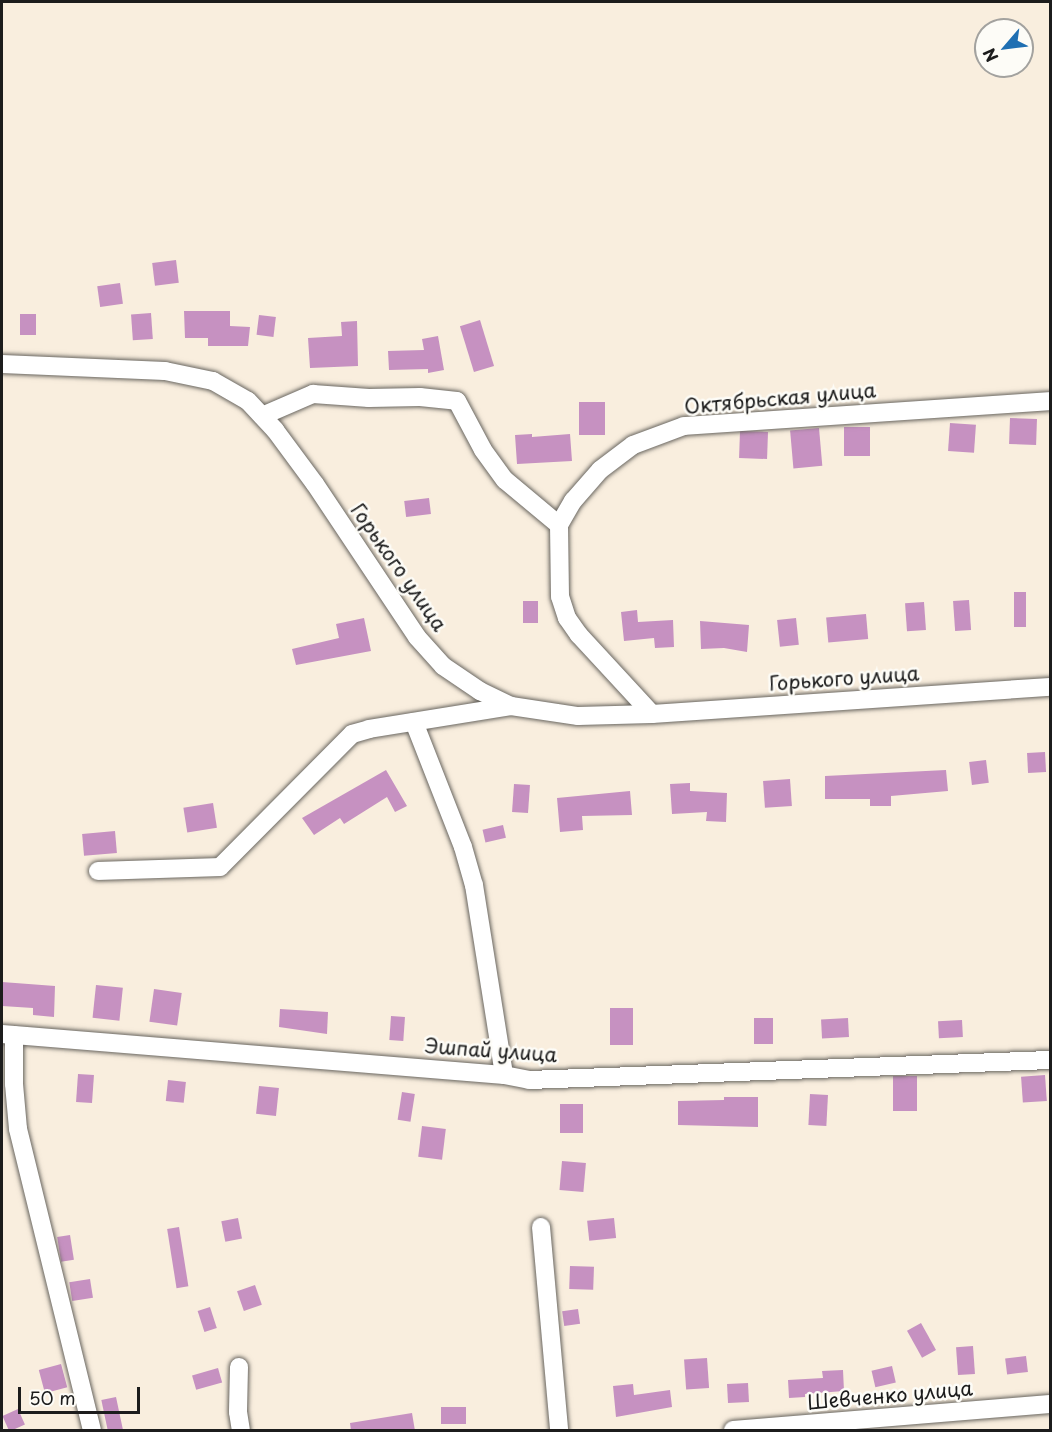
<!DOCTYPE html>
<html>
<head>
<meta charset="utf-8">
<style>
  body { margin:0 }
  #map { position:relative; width:1052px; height:1432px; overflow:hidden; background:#f9eede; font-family:"Playpen Sans",sans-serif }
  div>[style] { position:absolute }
  .building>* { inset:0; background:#c691c1; transform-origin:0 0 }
  .roads { filter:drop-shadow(0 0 2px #696660) drop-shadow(0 0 2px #696660) }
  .minor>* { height:18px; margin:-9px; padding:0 9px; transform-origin:9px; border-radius:9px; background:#fff }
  span { translate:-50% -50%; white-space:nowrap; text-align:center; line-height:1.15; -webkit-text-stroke:5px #fdfcf7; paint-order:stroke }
  .street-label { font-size:20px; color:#1c1c1c }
  .frame { position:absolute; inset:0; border:3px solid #1c1c1c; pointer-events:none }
  .north { position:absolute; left:974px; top:18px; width:60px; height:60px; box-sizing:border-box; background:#fdfcf7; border:2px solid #a3a29f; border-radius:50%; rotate:242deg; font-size:16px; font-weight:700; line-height:24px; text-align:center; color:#1c1c1c }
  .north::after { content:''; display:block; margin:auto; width:21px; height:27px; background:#1f6fb2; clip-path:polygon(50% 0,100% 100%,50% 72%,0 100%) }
  .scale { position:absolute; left:18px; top:1387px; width:122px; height:27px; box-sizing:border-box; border:3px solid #1c1c1c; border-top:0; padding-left:8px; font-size:18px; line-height:21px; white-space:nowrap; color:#1c1c1c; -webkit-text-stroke:4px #fdfcf7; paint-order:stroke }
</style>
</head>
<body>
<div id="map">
  <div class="building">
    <div style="left:176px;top:260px;width:23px;height:24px;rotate:83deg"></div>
    <div style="left:120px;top:283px;width:21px;height:23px;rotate:82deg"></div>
    <div style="clip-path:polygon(184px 311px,230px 311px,230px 326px,250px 327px,248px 346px,208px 346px,208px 338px,185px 338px)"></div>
    <div style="left:151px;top:313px;width:26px;height:20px;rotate:86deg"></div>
    <div style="left:20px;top:314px;width:16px;height:21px"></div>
    <div style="left:259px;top:315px;width:17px;height:20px;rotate:7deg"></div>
    <div style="left:480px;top:320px;width:48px;height:21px;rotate:73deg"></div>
    <div style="clip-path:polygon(357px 321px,358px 366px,310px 368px,308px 338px,342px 336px,341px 322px)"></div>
    <div style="clip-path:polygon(438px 336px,444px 370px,428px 373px,428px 369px,389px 370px,388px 351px,424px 350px,422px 339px)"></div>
    <div style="left:605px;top:402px;width:33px;height:26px;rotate:90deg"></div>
    <div style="left:1010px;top:418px;width:27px;height:26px;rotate:2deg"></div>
    <div style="left:950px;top:423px;width:26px;height:28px;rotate:4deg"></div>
    <div style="left:844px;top:427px;width:26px;height:29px"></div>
    <div style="left:819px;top:428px;width:38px;height:29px;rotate:85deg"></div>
    <div style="left:768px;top:432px;width:27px;height:28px;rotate:92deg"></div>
    <div style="clip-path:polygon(532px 434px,532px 437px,570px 434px,572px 461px,517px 464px,515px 435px)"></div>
    <div style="left:429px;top:498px;width:16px;height:25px;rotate:83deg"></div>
    <div style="left:1014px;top:592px;width:12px;height:35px"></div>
    <div style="left:969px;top:600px;width:30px;height:16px;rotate:86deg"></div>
    <div style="left:523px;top:601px;width:15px;height:22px"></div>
    <div style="left:924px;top:602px;width:28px;height:19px;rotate:86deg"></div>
    <div style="clip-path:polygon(637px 610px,638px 622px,673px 620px,674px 647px,655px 648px,654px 638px,624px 641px,621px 612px)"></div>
    <div style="left:866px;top:614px;width:25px;height:40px;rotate:85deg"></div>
    <div style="clip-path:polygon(364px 618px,371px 651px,296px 665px,292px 649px,339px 638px,336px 624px)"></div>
    <div style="left:796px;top:618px;width:27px;height:19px;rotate:84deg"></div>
    <div style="clip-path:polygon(700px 621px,749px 625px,747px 652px,724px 648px,701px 649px)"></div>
    <div style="left:1045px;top:752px;width:20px;height:18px;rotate:87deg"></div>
    <div style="left:986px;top:760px;width:23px;height:17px;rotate:83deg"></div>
    <div style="clip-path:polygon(386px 770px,407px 806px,395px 812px,387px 797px,344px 824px,340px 818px,314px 835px,302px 818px)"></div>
    <div style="clip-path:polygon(946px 770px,948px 791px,891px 796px,891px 806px,870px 806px,870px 799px,825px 799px,825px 776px)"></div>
    <div style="left:790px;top:779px;width:27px;height:27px;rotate:86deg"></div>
    <div style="clip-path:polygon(690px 783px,690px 791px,727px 793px,726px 822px,706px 821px,707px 812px,672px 814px,670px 784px)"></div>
    <div style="left:514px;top:784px;width:16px;height:28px;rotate:4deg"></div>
    <div style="clip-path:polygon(630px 791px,632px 815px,582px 816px,583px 830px,560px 832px,557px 798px)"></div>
    <div style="left:213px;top:803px;width:25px;height:30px;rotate:81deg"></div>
    <div style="left:503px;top:825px;width:13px;height:21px;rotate:77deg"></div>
    <div style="left:115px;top:831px;width:22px;height:33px;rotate:85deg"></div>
    <div style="clip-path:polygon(2px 982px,55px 986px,54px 1017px,33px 1015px,33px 1008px,2px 1006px)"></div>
    <div style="left:96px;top:985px;width:27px;height:33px;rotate:6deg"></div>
    <div style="left:154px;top:989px;width:28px;height:33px;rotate:8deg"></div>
    <div style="left:610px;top:1008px;width:23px;height:37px"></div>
    <div style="clip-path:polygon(280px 1009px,328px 1012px,327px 1034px,279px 1027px)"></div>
    <div style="left:391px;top:1016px;width:14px;height:24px;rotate:4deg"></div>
    <div style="left:754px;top:1018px;width:19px;height:26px"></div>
    <div style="left:848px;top:1018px;width:19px;height:27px;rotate:87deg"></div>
    <div style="left:962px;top:1020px;width:17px;height:24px;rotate:87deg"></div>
    <div style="left:78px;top:1074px;width:16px;height:28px;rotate:4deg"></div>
    <div style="left:1045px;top:1075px;width:26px;height:24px;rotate:86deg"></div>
    <div style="left:917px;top:1076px;width:35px;height:24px;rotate:90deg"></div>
    <div style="left:168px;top:1080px;width:18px;height:21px;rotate:6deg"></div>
    <div style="left:259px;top:1086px;width:20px;height:28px;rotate:6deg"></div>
    <div style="left:402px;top:1092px;width:13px;height:28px;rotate:9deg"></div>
    <div style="left:810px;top:1094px;width:18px;height:31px;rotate:3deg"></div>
    <div style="clip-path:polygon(724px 1097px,758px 1097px,758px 1127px,678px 1125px,678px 1101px,724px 1100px)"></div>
    <div style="left:560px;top:1104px;width:23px;height:29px"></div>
    <div style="left:422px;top:1126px;width:24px;height:31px;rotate:7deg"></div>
    <div style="left:562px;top:1161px;width:24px;height:29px;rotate:5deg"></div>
    <div style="left:238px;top:1218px;width:21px;height:17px;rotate:79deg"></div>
    <div style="left:614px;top:1218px;width:20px;height:27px;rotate:84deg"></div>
    <div style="left:179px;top:1227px;width:60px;height:12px;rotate:81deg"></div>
    <div style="left:70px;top:1235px;width:25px;height:13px;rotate:81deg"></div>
    <div style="left:570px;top:1266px;width:24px;height:23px;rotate:2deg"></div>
    <div style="left:90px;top:1279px;width:19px;height:21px;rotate:81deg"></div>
    <div style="left:255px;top:1285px;width:21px;height:19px;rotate:71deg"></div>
    <div style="left:210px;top:1307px;width:22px;height:13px;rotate:72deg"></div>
    <div style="left:578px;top:1309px;width:15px;height:16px;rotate:82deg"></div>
    <div style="left:921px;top:1323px;width:31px;height:16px;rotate:61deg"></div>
    <div style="left:973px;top:1346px;width:28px;height:17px;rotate:86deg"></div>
    <div style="left:1026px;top:1356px;width:16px;height:21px;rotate:83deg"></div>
    <div style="left:707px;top:1358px;width:30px;height:23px;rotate:86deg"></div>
    <div style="left:61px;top:1364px;width:24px;height:23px;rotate:75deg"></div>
    <div style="left:892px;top:1366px;width:17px;height:21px;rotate:77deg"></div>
    <div style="left:218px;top:1368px;width:15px;height:27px;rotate:74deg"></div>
    <div style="clip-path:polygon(843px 1370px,844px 1391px,805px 1394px,805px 1397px,789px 1398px,788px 1380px,823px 1378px,822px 1371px)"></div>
    <div style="left:748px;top:1383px;width:19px;height:21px;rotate:87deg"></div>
    <div style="clip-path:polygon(633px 1384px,634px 1395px,670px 1390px,672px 1407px,616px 1417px,613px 1386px)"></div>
    <div style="left:116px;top:1397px;width:35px;height:15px;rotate:78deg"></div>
    <div style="left:466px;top:1407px;width:17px;height:25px;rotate:90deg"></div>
    <div style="left:18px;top:1409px;width:17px;height:17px;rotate:66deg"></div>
    <div style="clip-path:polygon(412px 1413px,415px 1431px,351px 1431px,350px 1423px)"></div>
  </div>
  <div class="roads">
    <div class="minor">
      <div style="left:2px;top:364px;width:163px;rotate:2.5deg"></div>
      <div style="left:165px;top:371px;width:49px;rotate:11.8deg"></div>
      <div style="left:213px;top:381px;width:40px;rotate:29.7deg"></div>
      <div style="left:248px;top:401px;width:40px;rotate:47deg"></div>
      <div style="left:275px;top:430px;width:67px;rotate:53.5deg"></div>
      <div style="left:315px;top:484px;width:184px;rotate:56.3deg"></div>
      <div style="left:417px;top:637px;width:39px;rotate:48deg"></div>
      <div style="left:443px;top:666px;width:45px;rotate:34deg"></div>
      <div style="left:480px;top:691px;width:34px;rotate:26deg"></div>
      <div style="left:511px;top:706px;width:68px;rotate:8.5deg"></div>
      <div style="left:578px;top:716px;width:74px;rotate:-1.5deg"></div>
      <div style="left:652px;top:714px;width:399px;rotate:-3.9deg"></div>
      <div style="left:262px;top:416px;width:56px;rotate:-23.3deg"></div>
      <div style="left:313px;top:394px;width:56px;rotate:4.1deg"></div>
      <div style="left:369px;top:398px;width:51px;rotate:-1.1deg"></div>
      <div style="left:420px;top:397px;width:37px;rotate:6deg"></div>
      <div style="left:457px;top:401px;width:55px;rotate:62deg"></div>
      <div style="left:483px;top:450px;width:37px;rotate:54deg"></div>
      <div style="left:505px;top:480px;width:70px;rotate:39.8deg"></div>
      <div style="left:652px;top:714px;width:108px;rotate:-132.7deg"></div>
      <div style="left:579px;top:635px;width:21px;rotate:-125deg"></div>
      <div style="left:567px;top:618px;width:23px;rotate:-108deg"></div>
      <div style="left:560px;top:596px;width:71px;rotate:-90.8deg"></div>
      <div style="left:559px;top:525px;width:28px;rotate:-60deg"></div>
      <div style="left:573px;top:501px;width:41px;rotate:-48.9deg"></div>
      <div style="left:600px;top:470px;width:41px;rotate:-37.1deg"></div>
      <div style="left:633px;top:445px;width:54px;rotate:-20.4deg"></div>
      <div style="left:684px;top:426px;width:367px;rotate:-3.9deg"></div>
      <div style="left:414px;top:722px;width:134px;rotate:68.6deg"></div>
      <div style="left:463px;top:847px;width:40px;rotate:74deg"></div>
      <div style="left:474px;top:885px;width:192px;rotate:81deg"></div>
      <div style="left:98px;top:871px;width:122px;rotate:-1.9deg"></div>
      <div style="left:220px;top:867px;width:187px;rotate:-45.2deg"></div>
      <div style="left:352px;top:734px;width:18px;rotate:-16deg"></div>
      <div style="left:369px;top:729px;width:144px;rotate:-9.2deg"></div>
      <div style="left:2px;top:1034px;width:504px;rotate:4.67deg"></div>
      <div style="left:504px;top:1075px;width:25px;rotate:11deg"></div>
      <div style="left:529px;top:1080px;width:521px;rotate:-2.2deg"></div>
      <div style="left:14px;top:1035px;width:49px;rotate:90deg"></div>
      <div style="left:14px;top:1084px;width:45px;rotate:84.9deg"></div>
      <div style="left:18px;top:1129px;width:310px;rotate:76.2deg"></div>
      <div style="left:541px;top:1227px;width:204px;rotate:84.9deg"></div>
      <div style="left:239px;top:1367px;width:45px;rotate:91.3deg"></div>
      <div style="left:238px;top:1412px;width:18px;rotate:81deg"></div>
      <div style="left:733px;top:1430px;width:318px;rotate:-4.7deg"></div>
    </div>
  </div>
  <div class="street-label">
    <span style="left:780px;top:398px;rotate:-5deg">Октябрьская улица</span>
    <span style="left:399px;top:567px;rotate:55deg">Горького улица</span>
    <span style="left:844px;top:678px;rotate:-4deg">Горького улица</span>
    <span style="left:491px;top:1050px;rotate:4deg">Эшпай улица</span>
    <span style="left:890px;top:1395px;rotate:-5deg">Шевченко улица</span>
  </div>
  <div class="frame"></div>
  <div class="north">N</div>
  <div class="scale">50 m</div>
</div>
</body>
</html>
